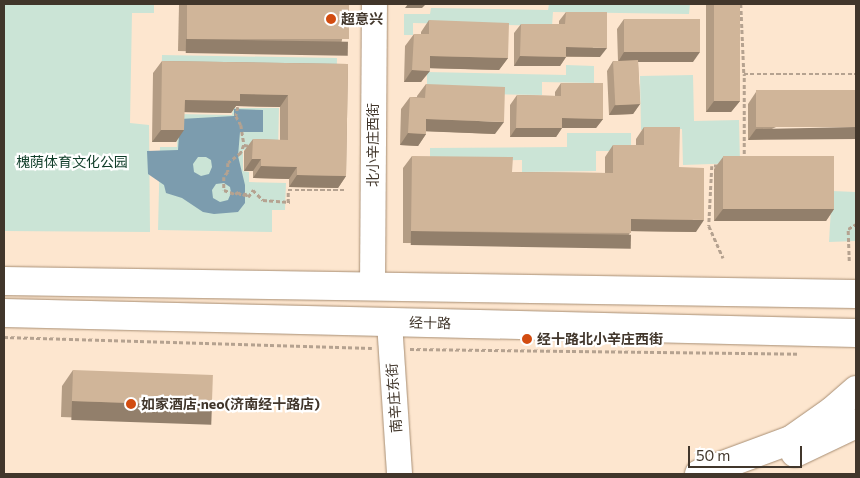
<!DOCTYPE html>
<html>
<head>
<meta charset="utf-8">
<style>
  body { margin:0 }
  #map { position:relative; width:860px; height:478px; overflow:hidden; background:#fde6cf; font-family:Commissioner,"Noto Sans SC",sans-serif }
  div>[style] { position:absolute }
  .green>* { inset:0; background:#cbe4d6; transform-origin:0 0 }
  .water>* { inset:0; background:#7c9cae }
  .path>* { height:2.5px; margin-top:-1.25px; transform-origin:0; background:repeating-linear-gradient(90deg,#b5a290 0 4px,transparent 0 6.5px) }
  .roads { filter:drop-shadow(0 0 1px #a88e73) drop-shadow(0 0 1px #a88e73) }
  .secondary>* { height:25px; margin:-12.5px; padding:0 12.5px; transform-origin:12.5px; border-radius:12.5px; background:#fff }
  .primary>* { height:28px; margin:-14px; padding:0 14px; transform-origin:14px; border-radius:14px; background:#fff }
  .highway>* { height:28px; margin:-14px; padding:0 14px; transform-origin:14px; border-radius:14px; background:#fff }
  .wall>* { inset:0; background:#b39c84 }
  .shaded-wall>* { inset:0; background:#927f6b; transform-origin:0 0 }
  .building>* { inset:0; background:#d0b599; transform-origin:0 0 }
  .dots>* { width:14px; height:14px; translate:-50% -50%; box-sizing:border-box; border:2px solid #fff; border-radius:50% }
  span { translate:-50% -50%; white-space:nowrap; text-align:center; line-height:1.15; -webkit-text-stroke:4.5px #fff; paint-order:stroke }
  .poi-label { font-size:14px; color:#41362b; font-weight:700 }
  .left { translate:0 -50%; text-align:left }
  .street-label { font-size:14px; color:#41362b }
  .park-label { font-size:14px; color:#103d29 }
  .frame { position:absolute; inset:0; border:5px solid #41362b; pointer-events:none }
  .scale { position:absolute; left:688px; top:446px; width:114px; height:22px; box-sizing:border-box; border:2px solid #41362b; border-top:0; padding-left:6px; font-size:15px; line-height:18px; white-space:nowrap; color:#41362b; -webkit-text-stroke:4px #fff; paint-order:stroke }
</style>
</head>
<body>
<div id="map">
  <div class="green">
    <div style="clip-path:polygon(4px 4px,154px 4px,154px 13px,132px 13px,130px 123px,149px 125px,150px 232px,4px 231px)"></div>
    <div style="clip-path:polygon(549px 4px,690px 4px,689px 14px,553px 12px,552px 26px,413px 23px,413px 35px,404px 35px,404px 14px,430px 14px,431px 8px,548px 10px)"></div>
    <div style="left:162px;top:55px;width:175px;height:15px;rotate:1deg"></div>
    <div style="clip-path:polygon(566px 65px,594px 66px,594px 83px,542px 82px,542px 95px,427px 93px,427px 72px,566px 75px)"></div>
    <div style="clip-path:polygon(693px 75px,694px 121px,739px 120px,740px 163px,683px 165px,682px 129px,641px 130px,640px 76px)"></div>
    <div style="clip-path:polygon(233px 108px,279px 108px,278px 150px,243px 150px,243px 171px,249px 172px,249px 182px,286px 183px,285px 210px,272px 210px,272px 232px,158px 230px,160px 147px,177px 147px,178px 114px,232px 115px)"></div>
    <div style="clip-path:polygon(567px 133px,631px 133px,631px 151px,596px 151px,596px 171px,522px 172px,522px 160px,430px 161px,430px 148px,567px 147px)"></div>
    <div style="clip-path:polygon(832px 191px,856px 192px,856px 241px,829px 242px)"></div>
  </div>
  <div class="water">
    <div style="clip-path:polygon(evenodd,234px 109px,263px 110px,263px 132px,240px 132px,238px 156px,245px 185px,245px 203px,238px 212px,214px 214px,203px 212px,182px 198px,166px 193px,164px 185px,148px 174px,147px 151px,178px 150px,180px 119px,234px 116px,234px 109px,198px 157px,206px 157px,211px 160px,212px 167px,209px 174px,201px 176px,194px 172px,193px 164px,198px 157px,234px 109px,224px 183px,230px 187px,231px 193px,228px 200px,220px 202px,213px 198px,212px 190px,216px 184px,224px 183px)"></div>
  </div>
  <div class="path">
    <div style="left:741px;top:4px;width:70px;rotate:87.5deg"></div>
    <div style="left:744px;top:74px;width:112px"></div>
    <div style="left:238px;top:107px;width:9px;rotate:103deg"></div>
    <div style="left:236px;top:116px;width:10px;rotate:61deg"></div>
    <div style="left:241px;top:125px;width:20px;rotate:81deg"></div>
    <div style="left:244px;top:145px;width:6px;rotate:9deg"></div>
    <div style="left:244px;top:145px;width:9px;rotate:111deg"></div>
    <div style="left:241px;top:153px;width:16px;rotate:142deg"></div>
    <div style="left:228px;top:163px;width:9px;rotate:90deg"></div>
    <div style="left:228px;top:172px;width:6px;rotate:129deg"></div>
    <div style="left:224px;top:177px;width:13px;rotate:90deg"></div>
    <div style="left:224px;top:190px;width:12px;rotate:20deg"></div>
    <div style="left:235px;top:194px;width:4px;rotate:-34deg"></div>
    <div style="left:238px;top:192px;width:6px;rotate:39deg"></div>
    <div style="left:243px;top:196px;width:4px;rotate:-56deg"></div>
    <div style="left:245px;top:193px;width:5px;rotate:53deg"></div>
    <div style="left:248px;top:197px;width:9px;rotate:-54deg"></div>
    <div style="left:253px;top:190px;width:14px;rotate:45deg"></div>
    <div style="left:263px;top:200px;width:27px;rotate:4deg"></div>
    <div style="left:744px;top:160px;width:86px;rotate:-90deg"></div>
    <div style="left:718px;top:166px;width:6px;rotate:180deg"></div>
    <div style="left:712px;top:166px;width:60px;rotate:92.9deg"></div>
    <div style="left:709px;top:226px;width:35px;rotate:66deg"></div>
    <div style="left:288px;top:203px;width:13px;rotate:-90deg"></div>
    <div style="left:288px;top:190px;width:57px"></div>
    <div style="left:849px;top:261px;width:32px;rotate:-92deg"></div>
    <div style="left:848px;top:229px;width:9px;rotate:-32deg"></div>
    <div style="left:4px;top:337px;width:368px;rotate:1.7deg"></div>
    <div style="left:410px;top:349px;width:390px;rotate:0.7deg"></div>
  </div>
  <div class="roads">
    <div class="secondary">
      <div style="left:372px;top:286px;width:282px;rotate:-89.6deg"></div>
      <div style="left:389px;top:322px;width:152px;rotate:86.2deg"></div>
    </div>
    <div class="primary">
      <div style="left:795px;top:453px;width:68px;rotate:-25.4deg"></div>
      <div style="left:699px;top:474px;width:98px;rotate:-20.3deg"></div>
      <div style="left:791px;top:440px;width:50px;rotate:-35.3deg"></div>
      <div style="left:832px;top:411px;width:32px;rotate:-41deg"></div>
    </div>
    <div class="highway">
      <div style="left:4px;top:281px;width:852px;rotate:0.87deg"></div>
      <div style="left:4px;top:313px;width:852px;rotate:1.34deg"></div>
    </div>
  </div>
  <div class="wall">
    <div style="clip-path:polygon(180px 4px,349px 4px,339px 55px,178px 51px,179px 5px)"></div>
    <div style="clip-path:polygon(706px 4px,740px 4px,740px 101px,731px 112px,706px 112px)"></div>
    <div style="clip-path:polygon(566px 12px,600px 57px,566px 57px,560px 66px,514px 66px,514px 33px,521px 24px,559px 24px,559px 21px)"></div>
    <div style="clip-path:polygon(624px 19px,693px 62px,638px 62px,640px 104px,633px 114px,609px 115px,607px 71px,613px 61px,618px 61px,617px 29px)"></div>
    <div style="clip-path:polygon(429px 20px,508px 58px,499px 70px,430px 68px,421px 82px,404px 82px,405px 46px,414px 34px,421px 34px,421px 32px)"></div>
    <div style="clip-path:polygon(162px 61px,348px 64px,346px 176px,338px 188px,289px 187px,289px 179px,253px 178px,253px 171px,244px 171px,244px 151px,253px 139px,280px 140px,280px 107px,236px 106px,231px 113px,184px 112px,176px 142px,152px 142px,153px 73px)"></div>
    <div style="clip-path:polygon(561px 83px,603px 119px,596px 128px,562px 128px,556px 137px,510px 137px,510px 105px,517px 95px,555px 96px,555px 92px)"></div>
    <div style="clip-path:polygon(426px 84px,495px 134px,426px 131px,426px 134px,418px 146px,400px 145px,401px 109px,410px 97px,417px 97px,417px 96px)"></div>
    <div style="clip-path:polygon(856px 90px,748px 140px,748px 104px,756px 92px)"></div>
    <div style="clip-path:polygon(644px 127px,679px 167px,696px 232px,631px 231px,623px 245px,403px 243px,403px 168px,412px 156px,512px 172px,605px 173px,605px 157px,613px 145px,636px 145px,636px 139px)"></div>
    <div style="clip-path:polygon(723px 157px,834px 209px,826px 221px,714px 221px,714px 169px)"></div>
    <div style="clip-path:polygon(73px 370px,201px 422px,61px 417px,62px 386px)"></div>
  </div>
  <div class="shaded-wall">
    <div style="clip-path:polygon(408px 4px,426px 4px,422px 8px,405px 8px)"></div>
    <div style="left:186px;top:39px;width:162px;height:14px;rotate:1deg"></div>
    <div style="clip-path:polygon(566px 47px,607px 48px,600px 57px,560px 56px)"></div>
    <div style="clip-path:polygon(624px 52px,700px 52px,693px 62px,618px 62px)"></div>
    <div style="clip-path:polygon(430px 56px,508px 58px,499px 70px,422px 68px)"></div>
    <div style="clip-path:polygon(520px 56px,566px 57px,560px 66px,514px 66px)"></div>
    <div style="clip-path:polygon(412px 70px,430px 71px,421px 82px,404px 82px)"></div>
    <div style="clip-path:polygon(240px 94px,288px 95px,280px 107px,236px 106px,231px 113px,176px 112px,185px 100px)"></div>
    <div style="clip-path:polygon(714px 101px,740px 101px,731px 112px,706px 112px)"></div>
    <div style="clip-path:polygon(640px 104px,633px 114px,609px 115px,615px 105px)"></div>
    <div style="clip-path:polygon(562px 118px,603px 119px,596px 128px,556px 128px)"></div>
    <div style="clip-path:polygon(426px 119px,504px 122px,495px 134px,418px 131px)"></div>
    <div style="clip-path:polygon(856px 127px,856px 139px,748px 140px,756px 129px)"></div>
    <div style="clip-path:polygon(516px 128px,562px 128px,556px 137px,510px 137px)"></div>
    <div style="clip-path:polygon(161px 130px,184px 130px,176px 142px,152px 142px)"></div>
    <div style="clip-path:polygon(408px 133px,426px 134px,418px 146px,400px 145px)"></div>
    <div style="clip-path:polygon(252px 159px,261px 159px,253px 171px,244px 171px)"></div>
    <div style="clip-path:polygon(261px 166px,297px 167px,289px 179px,253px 178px)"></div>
    <div style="clip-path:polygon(297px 175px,346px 176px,338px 188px,289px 187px)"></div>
    <div style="clip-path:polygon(723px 209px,834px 209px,826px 221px,714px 221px)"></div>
    <div style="clip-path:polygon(631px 219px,704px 220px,696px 232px,623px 231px)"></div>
    <div style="left:411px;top:231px;width:220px;height:14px;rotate:1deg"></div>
    <div style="left:72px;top:401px;width:140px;height:19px;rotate:2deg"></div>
  </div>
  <div class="building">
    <div style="left:187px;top:4px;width:162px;height:35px"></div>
    <div style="left:714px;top:4px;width:26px;height:97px"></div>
    <div style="clip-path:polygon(566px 12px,607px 12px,607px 48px,566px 47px,566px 57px,520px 56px,521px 24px,565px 24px)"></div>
    <div style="left:624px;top:19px;width:76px;height:33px"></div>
    <div style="clip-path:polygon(429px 20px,509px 23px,508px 58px,430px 56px,430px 71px,412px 70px,414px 34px,429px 34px)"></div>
    <div style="left:638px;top:60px;width:44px;height:25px;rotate:87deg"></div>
    <div style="clip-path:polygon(162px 61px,348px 64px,346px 176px,297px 175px,297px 167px,261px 166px,261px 159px,252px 159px,253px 139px,288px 140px,288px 95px,240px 94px,240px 101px,185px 100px,184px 130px,161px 130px)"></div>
    <div style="clip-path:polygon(561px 83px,603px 83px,603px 119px,562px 118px,562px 128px,516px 128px,517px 95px,561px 96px)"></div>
    <div style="clip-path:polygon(426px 84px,505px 87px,504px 122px,426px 119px,426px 134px,408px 133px,410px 97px,425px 98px)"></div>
    <div style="left:856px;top:90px;width:37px;height:100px;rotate:90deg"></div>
    <div style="clip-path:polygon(644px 127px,680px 127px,679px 167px,704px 168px,704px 220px,631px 219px,631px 233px,411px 231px,412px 156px,513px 157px,512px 172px,613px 173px,613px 145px,644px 145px)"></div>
    <div style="left:834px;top:156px;width:53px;height:111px;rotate:90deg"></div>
    <div style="left:73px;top:370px;width:140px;height:31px;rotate:2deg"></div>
  </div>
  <div class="dots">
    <div style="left:331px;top:19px;background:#d24c10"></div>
    <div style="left:527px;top:339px;background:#d24c10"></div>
    <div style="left:131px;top:404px;background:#d24c10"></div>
  </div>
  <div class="poi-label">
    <span class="left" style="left:341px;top:19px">超意兴</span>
    <span class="left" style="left:537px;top:339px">经十路北小辛庄西街</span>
    <span class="left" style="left:141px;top:404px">如家酒店·neo(济南经十路店)</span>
  </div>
  <div class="street-label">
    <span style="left:373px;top:145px;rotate:-90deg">北小辛庄西街</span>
    <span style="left:430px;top:323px;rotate:1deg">经十路</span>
    <span style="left:394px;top:398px;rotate:-94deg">南辛庄东街</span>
  </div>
  <div class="park-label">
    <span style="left:72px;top:162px">槐荫体育文化公园</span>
  </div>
  <div class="frame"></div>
  <div class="scale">50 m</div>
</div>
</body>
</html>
